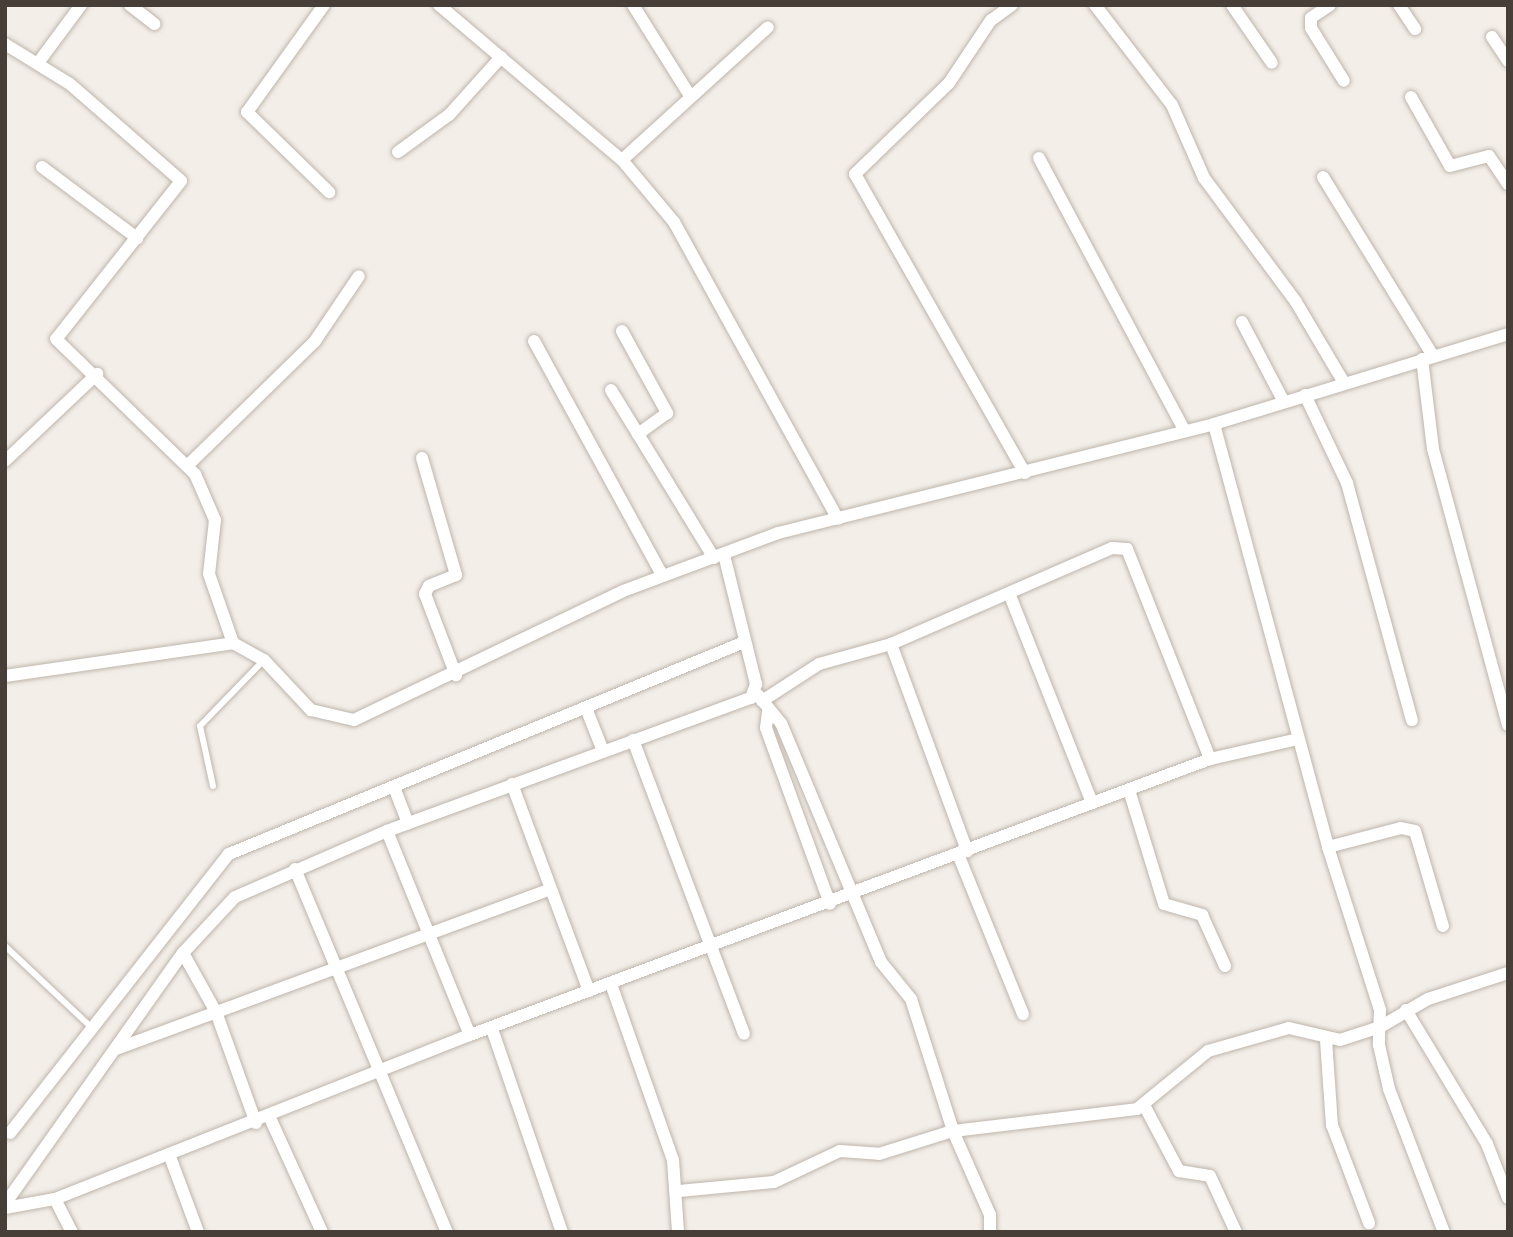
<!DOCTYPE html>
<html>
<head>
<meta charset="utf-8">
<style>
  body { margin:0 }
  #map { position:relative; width:1513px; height:1237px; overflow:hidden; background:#f3eee8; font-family:Montserrat,sans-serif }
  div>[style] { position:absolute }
  .roads { filter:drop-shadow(0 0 2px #beb5ab) drop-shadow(0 0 2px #beb5ab) }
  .service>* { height:6px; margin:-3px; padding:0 3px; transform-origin:3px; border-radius:3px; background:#fff }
  .minor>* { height:12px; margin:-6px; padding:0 6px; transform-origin:6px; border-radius:6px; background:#fff }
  span { translate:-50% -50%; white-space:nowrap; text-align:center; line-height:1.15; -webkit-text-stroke:7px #fff; paint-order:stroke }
  .frame { position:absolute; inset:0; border:7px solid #463e37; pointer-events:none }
</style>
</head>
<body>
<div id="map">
  <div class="roads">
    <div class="service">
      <div style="left:213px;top:786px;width:61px;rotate:-102.2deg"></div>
      <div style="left:200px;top:726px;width:92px;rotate:-45.9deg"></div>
      <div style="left:5px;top:946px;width:118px;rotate:43.3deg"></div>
    </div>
    <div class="minor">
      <div style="left:130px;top:5px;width:31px;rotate:38deg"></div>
      <div style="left:324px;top:5px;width:132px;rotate:125.7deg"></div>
      <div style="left:247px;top:112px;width:115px;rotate:44.3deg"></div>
      <div style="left:439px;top:5px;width:240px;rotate:40.3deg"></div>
      <div style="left:622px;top:160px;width:81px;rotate:50deg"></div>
      <div style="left:674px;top:222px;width:339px;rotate:61.1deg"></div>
      <div style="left:633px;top:5px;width:107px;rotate:57.9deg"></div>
      <div style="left:1012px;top:5px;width:26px;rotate:144deg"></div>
      <div style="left:991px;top:20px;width:76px;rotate:123.7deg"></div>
      <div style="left:949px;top:83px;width:131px;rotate:135.9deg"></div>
      <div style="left:855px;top:174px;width:344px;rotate:60.4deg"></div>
      <div style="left:1095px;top:5px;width:126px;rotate:52.4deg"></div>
      <div style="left:1172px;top:105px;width:80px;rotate:66.3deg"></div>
      <div style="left:1204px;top:178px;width:154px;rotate:53.4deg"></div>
      <div style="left:1296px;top:302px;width:94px;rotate:59.3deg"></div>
      <div style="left:1232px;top:5px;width:70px;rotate:55.4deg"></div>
      <div style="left:1330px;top:5px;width:23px;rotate:146deg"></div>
      <div style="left:1311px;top:18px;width:10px;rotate:90deg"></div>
      <div style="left:1311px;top:28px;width:62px;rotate:58.1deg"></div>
      <div style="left:1399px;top:5px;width:29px;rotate:56deg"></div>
      <div style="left:1492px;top:37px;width:29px;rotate:56deg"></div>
      <div style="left:5px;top:44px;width:76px;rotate:31.6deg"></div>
      <div style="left:70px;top:84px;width:147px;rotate:41.1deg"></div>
      <div style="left:181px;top:181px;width:201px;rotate:128.3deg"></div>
      <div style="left:56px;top:339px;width:194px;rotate:44.2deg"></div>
      <div style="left:195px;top:474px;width:50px;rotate:66.5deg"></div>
      <div style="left:215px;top:520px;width:54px;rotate:96.3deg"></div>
      <div style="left:209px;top:574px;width:73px;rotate:70.8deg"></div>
      <div style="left:38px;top:63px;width:72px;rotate:-53.4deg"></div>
      <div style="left:1411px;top:97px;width:79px;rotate:60.5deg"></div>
      <div style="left:1450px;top:166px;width:40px;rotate:-14.4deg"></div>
      <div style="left:1489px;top:156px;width:34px;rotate:56deg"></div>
      <div style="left:398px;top:152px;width:63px;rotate:-36deg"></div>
      <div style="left:449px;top:115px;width:78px;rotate:-48.1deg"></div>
      <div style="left:1039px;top:158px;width:308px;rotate:61.9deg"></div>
      <div style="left:622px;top:160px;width:197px;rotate:-42.3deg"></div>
      <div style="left:42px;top:167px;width:119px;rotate:36.8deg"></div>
      <div style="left:1323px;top:177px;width:210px;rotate:58.4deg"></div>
      <div style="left:1242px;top:322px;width:90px;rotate:62.3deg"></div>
      <div style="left:622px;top:331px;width:94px;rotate:61.2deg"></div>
      <div style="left:667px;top:413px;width:36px;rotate:144deg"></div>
      <div style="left:534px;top:341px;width:267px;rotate:61.3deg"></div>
      <div style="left:1422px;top:359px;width:91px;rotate:83deg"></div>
      <div style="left:1433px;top:449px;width:286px;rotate:74.8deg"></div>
      <div style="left:611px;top:390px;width:197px;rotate:58.5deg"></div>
      <div style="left:1305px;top:395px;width:98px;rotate:64.5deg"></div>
      <div style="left:1347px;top:483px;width:246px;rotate:74.7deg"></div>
      <div style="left:1214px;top:424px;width:438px;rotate:74.9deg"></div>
      <div style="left:1328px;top:847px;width:171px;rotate:72.3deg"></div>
      <div style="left:1380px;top:1010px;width:35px;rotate:92deg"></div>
      <div style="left:1379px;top:1045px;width:45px;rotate:77.2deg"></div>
      <div style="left:1389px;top:1089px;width:153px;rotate:69deg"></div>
      <div style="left:422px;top:458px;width:122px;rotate:73.8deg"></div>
      <div style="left:456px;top:575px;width:29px;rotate:158deg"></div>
      <div style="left:429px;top:586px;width:9px;rotate:117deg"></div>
      <div style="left:425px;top:594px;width:87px;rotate:69.1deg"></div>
      <div style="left:5px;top:461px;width:127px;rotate:-43.4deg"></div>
      <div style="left:188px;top:465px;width:177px;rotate:-44.3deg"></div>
      <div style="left:315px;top:341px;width:78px;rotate:-55.9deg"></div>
      <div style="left:1009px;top:593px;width:226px;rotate:68.4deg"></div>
      <div style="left:891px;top:644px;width:221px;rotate:69.8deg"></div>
      <div style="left:5px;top:676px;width:230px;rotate:-8.2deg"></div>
      <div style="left:233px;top:643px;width:35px;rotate:29deg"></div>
      <div style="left:264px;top:660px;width:69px;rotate:46.8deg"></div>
      <div style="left:311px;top:710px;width:44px;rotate:13.1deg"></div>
      <div style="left:354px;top:720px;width:298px;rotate:-25.6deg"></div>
      <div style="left:623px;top:591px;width:165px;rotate:-20.5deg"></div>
      <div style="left:778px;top:533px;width:449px;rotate:-14deg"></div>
      <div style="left:1214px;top:424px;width:307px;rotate:-17deg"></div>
      <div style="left:758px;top:695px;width:36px;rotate:51deg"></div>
      <div style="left:781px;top:723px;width:259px;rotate:67.3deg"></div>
      <div style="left:881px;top:962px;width:48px;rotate:51deg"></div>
      <div style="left:911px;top:999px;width:139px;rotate:72.3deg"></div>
      <div style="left:953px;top:1131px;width:92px;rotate:66.2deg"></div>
      <div style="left:990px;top:1215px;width:17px;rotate:90deg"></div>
      <div style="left:762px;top:701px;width:68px;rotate:-33deg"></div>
      <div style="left:819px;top:664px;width:75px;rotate:-15.5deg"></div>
      <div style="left:891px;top:644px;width:241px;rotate:-23.5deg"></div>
      <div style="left:1112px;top:548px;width:15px;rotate:4deg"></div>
      <div style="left:1127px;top:549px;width:226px;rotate:68.4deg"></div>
      <div style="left:586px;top:708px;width:46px;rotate:68.4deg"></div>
      <div style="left:768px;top:712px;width:16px;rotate:97deg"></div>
      <div style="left:766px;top:728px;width:187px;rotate:70deg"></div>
      <div style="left:633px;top:740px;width:314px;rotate:69.3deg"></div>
      <div style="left:512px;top:784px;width:221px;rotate:69.6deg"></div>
      <div style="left:394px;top:787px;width:39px;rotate:69deg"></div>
      <div style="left:1129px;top:790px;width:119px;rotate:72.9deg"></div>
      <div style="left:1164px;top:904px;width:40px;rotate:16deg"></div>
      <div style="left:1202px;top:915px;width:56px;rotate:65.7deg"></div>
      <div style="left:387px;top:831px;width:220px;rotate:67.9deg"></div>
      <div style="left:1328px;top:847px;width:75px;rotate:-14.6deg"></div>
      <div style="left:1401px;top:828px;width:14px;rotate:12deg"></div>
      <div style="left:1415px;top:831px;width:99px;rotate:73.6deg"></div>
      <div style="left:958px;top:854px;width:173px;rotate:67.9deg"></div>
      <div style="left:295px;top:869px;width:394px;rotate:67.3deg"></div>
      <div style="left:183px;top:953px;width:68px;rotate:60.8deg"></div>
      <div style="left:216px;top:1012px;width:118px;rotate:70.2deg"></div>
      <div style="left:611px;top:984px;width:187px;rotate:70.6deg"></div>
      <div style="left:673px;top:1160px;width:72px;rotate:86deg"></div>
      <div style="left:1406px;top:1010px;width:157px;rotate:58.8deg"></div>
      <div style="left:1487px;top:1144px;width:58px;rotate:68.7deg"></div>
      <div style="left:492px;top:1029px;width:215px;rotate:71deg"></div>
      <div style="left:1326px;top:1040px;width:85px;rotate:86deg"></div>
      <div style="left:1332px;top:1125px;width:105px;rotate:69.3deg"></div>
      <div style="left:116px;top:1049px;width:463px;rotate:-20.2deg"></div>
      <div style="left:1144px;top:1105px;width:75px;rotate:62.1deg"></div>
      <div style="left:1179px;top:1171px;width:31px;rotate:9deg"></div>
      <div style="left:1210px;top:1176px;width:62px;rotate:65.1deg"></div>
      <div style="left:270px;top:1118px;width:125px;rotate:65.5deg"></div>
      <div style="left:10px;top:1133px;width:355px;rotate:-51.9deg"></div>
      <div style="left:229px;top:854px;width:555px;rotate:-22.36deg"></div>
      <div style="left:169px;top:1154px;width:83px;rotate:69.6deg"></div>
      <div style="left:679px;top:1191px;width:95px;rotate:-5.4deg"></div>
      <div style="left:774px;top:1182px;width:73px;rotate:-25.2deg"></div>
      <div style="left:840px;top:1151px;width:39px;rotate:4deg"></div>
      <div style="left:879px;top:1154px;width:77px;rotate:-17.3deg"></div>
      <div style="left:953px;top:1131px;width:185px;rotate:-6.8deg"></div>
      <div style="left:1137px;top:1109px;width:92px;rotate:-39.2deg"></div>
      <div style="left:1208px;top:1051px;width:84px;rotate:-15.9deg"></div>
      <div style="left:1289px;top:1028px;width:52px;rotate:13.2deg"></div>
      <div style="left:1340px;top:1040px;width:42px;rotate:-18deg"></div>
      <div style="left:1380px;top:1027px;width:56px;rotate:-30.3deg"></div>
      <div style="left:1428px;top:999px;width:84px;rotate:-18deg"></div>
      <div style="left:55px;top:1199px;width:37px;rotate:63deg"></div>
      <div style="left:5px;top:1204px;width:308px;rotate:-54.7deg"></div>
      <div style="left:183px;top:953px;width:76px;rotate:-47.1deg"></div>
      <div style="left:235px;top:897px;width:166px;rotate:-23.5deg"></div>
      <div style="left:387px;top:831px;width:388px;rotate:-20.1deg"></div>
      <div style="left:751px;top:698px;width:15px;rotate:-70deg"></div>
      <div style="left:756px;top:684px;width:133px;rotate:-103.9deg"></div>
      <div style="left:5px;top:1208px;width:51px;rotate:-10.2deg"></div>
      <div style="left:55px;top:1199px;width:446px;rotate:-21.6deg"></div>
      <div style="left:470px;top:1035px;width:790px;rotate:-20.45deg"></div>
      <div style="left:1210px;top:759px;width:90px;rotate:-12.8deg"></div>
    </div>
  </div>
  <div class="frame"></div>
</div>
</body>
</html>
